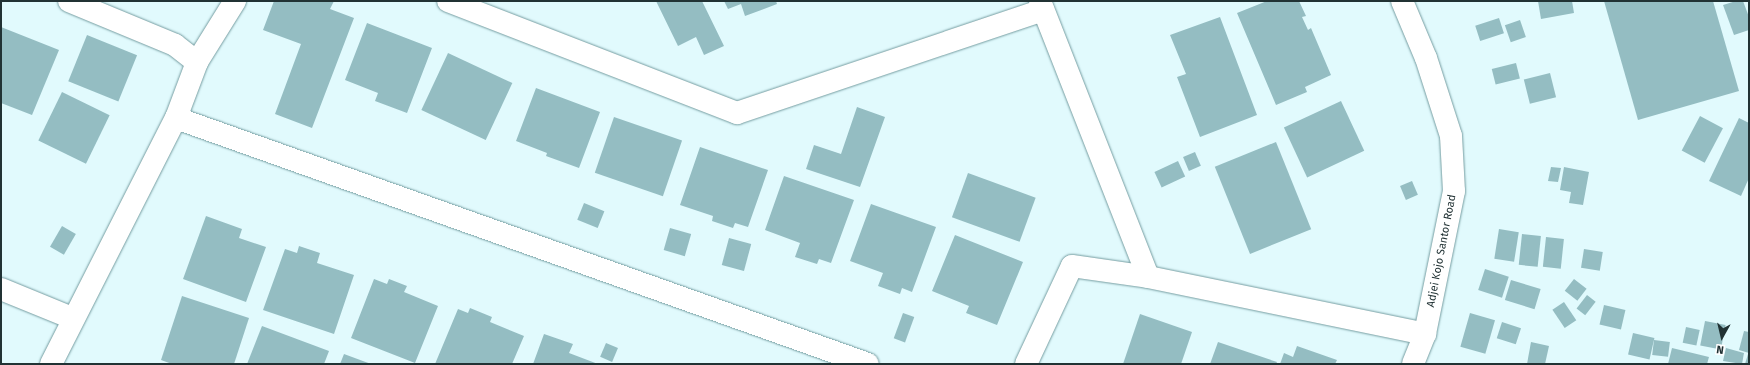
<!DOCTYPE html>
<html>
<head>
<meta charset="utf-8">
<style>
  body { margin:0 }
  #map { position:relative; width:1750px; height:365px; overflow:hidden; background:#e1fafd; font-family:"Fira Sans",sans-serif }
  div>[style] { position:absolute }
  .building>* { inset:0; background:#94bdc2; transform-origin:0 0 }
  .roads { filter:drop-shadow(0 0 1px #759da1) drop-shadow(0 0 1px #759da1) }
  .street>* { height:22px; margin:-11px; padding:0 11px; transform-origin:11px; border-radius:11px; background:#fff }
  span { translate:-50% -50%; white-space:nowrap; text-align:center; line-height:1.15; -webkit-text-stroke:3px #fff; paint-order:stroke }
  .street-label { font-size:11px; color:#213234 }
  .frame { position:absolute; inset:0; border:2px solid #213234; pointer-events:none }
  .north { position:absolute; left:1702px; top:317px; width:40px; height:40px; -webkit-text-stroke:3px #fff; paint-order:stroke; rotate:188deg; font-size:11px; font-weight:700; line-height:16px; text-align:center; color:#213234 }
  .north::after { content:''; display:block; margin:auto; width:14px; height:18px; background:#213234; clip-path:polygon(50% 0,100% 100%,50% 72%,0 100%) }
</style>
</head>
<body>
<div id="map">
  <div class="building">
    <div style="clip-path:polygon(274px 1px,334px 1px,330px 9px,354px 18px,312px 128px,275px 114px,301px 44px,263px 30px)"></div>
    <div style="clip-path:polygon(656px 1px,702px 1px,724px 46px,704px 55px,696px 37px,678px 46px)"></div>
    <div style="clip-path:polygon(724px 1px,776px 1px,777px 4px,745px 16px,741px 4px,728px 9px)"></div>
    <div style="clip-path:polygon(1267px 1px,1299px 1px,1306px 16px,1302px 17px,1308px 30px,1311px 28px,1331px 75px,1305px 87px,1307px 92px,1276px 105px,1237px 13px)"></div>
    <div style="clip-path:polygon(1538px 1px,1572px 1px,1574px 13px,1541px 19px)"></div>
    <div style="clip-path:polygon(1604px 1px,1713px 1px,1739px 91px,1638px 120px)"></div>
    <div style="clip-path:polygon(1736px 1px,1743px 1px,1749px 17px,1749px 30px,1734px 35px,1723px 5px)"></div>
    <div style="clip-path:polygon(1220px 17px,1257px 115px,1200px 137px,1177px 77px,1186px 74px,1170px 35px)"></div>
    <div style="left:1499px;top:18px;width:16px;height:25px;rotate:72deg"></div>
    <div style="left:1520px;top:20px;width:18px;height:16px;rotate:71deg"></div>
    <div style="clip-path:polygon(367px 23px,432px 48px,407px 113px,375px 101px,378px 93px,345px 80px)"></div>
    <div style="clip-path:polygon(1px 27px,59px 50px,32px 115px,1px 103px)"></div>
    <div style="left:87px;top:35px;width:54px;height:50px;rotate:22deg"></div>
    <div style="left:448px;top:53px;width:71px;height:63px;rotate:25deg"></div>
    <div style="left:1516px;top:63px;width:16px;height:25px;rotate:76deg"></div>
    <div style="left:1550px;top:73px;width:25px;height:27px;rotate:76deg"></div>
    <div style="clip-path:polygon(536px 88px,600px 112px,579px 168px,546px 156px,547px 153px,516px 141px)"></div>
    <div style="left:62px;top:92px;width:53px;height:54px;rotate:26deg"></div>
    <div style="left:1341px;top:101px;width:55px;height:63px;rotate:65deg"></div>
    <div style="clip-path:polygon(857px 107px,885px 117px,860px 187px,806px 169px,814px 145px,841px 154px)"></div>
    <div style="left:1700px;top:116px;width:26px;height:39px;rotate:28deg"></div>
    <div style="left:614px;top:117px;width:72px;height:59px;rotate:19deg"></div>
    <div style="clip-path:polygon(1739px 118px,1749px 123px,1749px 178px,1741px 196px,1709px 181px)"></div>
    <div style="left:1276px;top:142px;width:94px;height:66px;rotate:68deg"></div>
    <div style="clip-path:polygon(700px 147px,768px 170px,748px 227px,735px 223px,733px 228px,712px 221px,713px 216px,680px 205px)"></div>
    <div style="left:1195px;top:152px;width:15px;height:13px;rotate:67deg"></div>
    <div style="left:1178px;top:161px;width:17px;height:26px;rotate:65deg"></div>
    <div style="clip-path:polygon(1551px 167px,1561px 168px,1558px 182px,1548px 181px)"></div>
    <div style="clip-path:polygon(1564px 167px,1589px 172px,1583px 205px,1569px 203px,1571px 192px,1560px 190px)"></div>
    <div style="left:968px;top:173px;width:72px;height:47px;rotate:20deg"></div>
    <div style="clip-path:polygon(784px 176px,854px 200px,831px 263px,819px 259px,817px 264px,795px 257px,800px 243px,765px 230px)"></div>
    <div style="left:1412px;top:181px;width:15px;height:13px;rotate:67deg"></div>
    <div style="left:584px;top:203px;width:22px;height:18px;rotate:22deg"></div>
    <div style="clip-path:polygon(871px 204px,936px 227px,912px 292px,902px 288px,900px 294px,878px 286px,883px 273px,850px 261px)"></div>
    <div style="clip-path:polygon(206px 216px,242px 229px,239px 238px,266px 247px,246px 302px,183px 279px)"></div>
    <div style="left:62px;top:226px;width:16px;height:24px;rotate:30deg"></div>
    <div style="left:670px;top:228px;width:22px;height:23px;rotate:16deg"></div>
    <div style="left:1499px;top:229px;width:20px;height:30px;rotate:9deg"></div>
    <div style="left:1522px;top:234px;width:19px;height:31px;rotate:6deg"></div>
    <div style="clip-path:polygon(955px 235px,1023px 262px,997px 325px,966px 313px,969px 306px,932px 291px)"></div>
    <div style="left:1546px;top:237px;width:18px;height:30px;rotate:6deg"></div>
    <div style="left:729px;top:238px;width:23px;height:28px;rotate:15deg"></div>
    <div style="clip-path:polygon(299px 246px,320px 253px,317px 263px,354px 275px,334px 334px,263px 310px,285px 249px,297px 253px)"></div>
    <div style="left:1584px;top:249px;width:19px;height:19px;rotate:9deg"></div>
    <div style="left:1485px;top:269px;width:25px;height:22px;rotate:18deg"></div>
    <div style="clip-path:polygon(374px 279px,387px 284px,389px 279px,407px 286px,404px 292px,438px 306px,415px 363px,351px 338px)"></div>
    <div style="left:1574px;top:279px;width:16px;height:15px;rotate:38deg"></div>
    <div style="left:1511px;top:280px;width:31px;height:21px;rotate:17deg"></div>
    <div style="left:1587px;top:295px;width:11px;height:17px;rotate:38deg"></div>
    <div style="clip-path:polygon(182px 296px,249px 318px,234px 364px,172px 364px,161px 360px)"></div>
    <div style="left:1564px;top:302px;width:22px;height:14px;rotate:56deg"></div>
    <div style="left:1604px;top:305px;width:22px;height:20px;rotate:13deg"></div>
    <div style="clip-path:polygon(470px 308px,492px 317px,490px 322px,524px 336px,512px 364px,435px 364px,458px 309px,468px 313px)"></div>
    <div style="left:903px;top:313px;width:12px;height:27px;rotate:20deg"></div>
    <div style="left:1470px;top:313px;width:26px;height:35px;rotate:16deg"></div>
    <div style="clip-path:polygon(1140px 314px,1192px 332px,1181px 364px,1123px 364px)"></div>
    <div style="left:1705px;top:321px;width:21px;height:25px;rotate:11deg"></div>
    <div style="left:1502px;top:322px;width:20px;height:17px;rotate:18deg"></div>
    <div style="clip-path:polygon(262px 326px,329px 351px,324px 364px,247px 364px)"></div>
    <div style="left:1686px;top:327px;width:14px;height:16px;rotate:12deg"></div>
    <div style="clip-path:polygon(1744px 331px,1749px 332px,1749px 353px,1739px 350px)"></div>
    <div style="left:1633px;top:333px;width:22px;height:22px;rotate:13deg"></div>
    <div style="clip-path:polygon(544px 334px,573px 344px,569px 353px,598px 364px,533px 364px)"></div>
    <div style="left:1654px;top:340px;width:16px;height:15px;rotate:7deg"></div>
    <div style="clip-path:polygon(1218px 342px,1277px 362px,1276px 364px,1210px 364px)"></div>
    <div style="clip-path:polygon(1531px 342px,1549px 346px,1545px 364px,1527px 364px)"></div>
    <div style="left:606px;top:343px;width:13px;height:15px;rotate:23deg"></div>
    <div style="clip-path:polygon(1297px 346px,1337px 360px,1335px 364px,1280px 364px,1284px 353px,1293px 357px)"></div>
    <div style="clip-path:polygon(1672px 348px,1709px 357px,1707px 364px,1668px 364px)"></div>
    <div style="clip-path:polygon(1726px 348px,1744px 353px,1742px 364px,1723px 361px)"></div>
    <div style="clip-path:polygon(344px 354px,371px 364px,340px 364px)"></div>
    <div style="clip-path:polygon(1748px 354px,1749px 364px,1745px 364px)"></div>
  </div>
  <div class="roads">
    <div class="street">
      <div style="left:69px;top:1px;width:115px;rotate:22.5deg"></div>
      <div style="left:175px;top:45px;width:28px;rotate:38deg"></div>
      <div style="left:448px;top:1px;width:310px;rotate:21.2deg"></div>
      <div style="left:737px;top:113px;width:323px;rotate:-18.6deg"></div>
      <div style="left:1040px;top:1px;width:296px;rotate:68.6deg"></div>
      <div style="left:1402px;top:1px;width:62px;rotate:67.2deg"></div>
      <div style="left:1426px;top:58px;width:82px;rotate:72.2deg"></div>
      <div style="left:1451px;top:136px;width:55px;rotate:86.9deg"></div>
      <div style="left:1454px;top:191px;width:146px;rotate:101.5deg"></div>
      <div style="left:1425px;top:334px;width:32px;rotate:112deg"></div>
      <div style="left:176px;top:118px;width:734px;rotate:19.57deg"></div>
      <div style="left:1px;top:289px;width:77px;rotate:22.2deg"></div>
      <div style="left:51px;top:364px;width:276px;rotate:-63.1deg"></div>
      <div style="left:176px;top:118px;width:60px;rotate:-69.4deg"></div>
      <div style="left:197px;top:62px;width:72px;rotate:-58.1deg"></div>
      <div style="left:1026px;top:364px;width:108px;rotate:-64.9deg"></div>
      <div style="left:1072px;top:266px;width:77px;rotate:8.2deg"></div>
      <div style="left:1148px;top:277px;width:283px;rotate:11.6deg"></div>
    </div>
  </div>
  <div class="street-label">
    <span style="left:1442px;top:251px;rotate:-79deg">Adjei Kojo Santor Road</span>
  </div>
  <div class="frame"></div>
  <div class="north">N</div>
</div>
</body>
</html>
